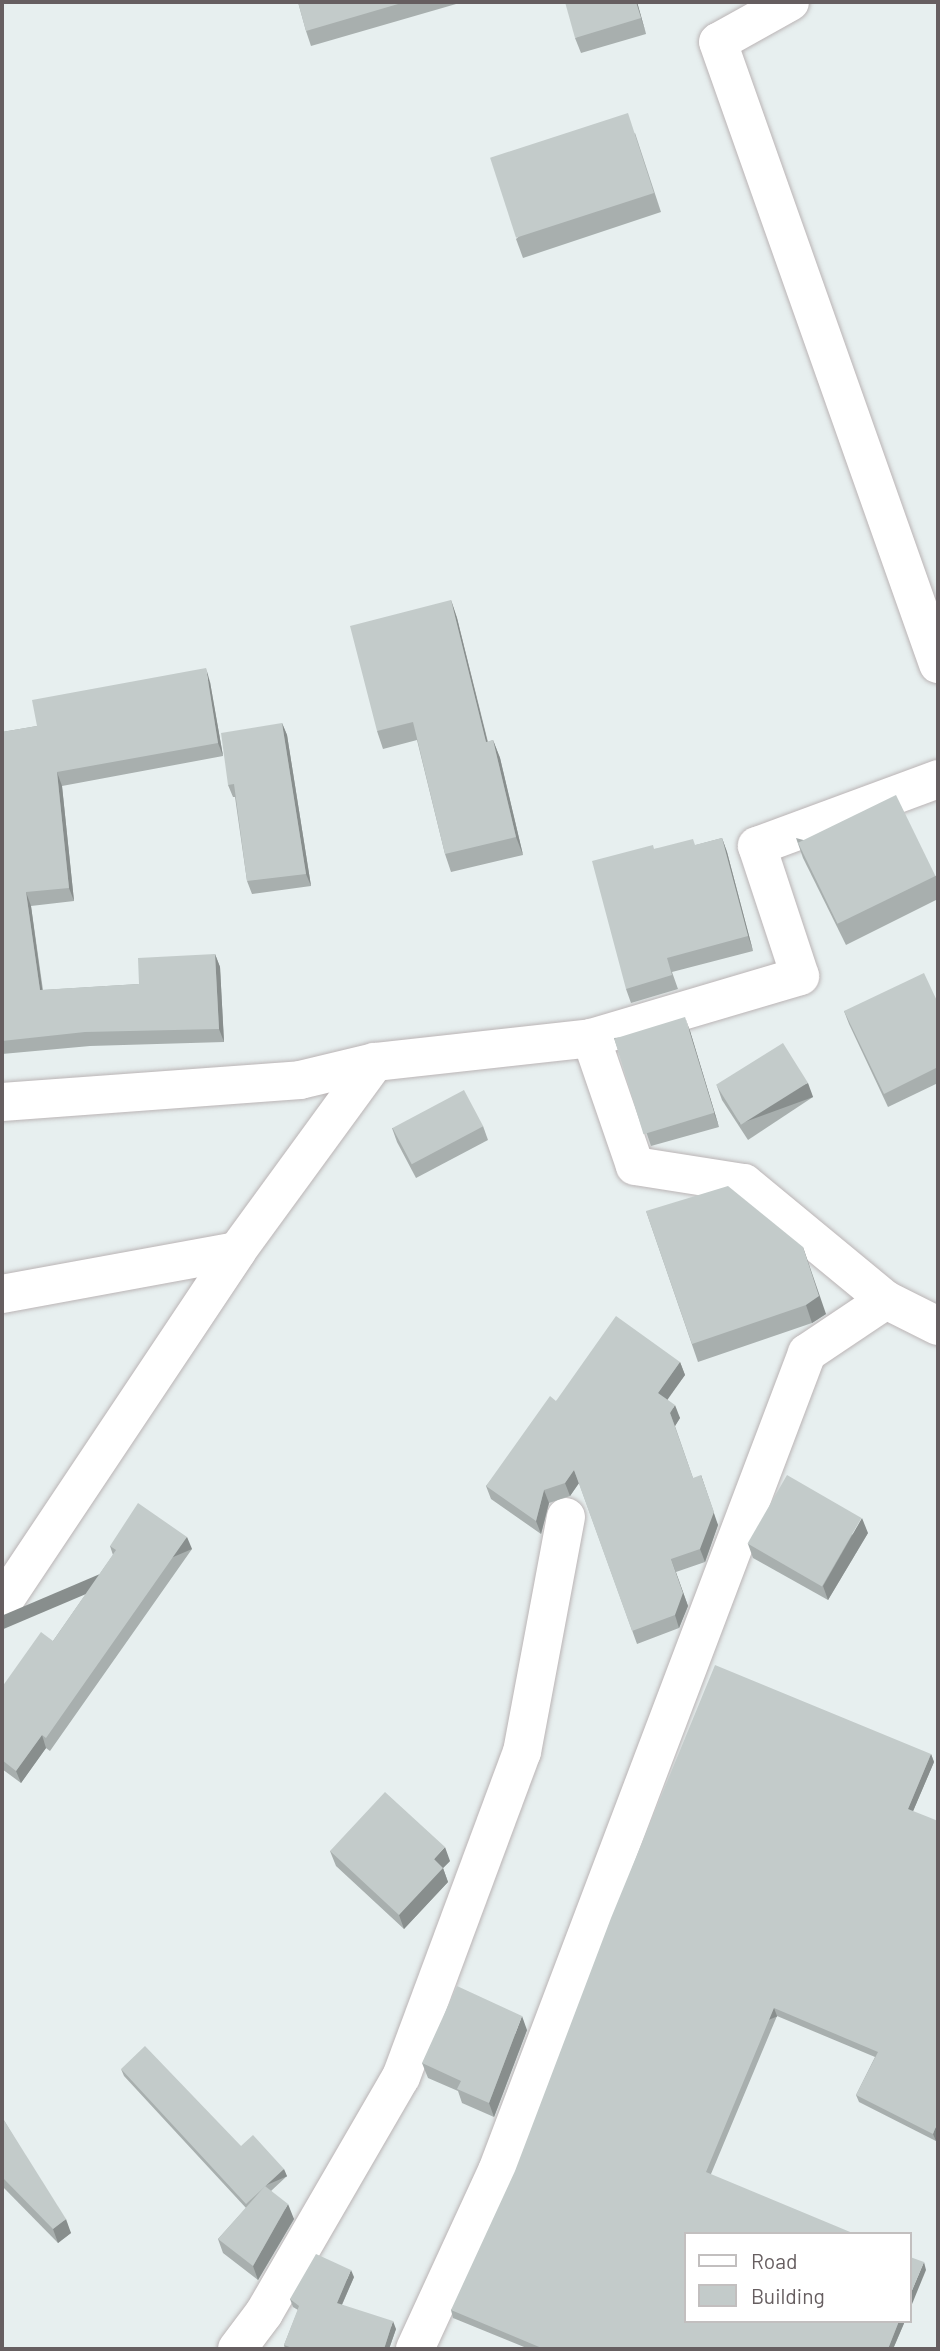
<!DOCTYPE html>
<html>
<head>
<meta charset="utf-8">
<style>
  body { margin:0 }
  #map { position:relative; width:940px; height:2351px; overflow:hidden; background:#e7efef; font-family:Barlow,sans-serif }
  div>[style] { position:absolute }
  .roads { filter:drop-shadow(0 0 2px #bab4b5) drop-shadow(0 0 2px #bab4b5) }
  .minor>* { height:38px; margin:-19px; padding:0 19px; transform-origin:19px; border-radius:19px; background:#fff }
  .wall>* { inset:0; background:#a8afae }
  .shaded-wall>* { inset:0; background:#888e8d; transform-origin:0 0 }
  .building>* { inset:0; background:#c3cbca; transform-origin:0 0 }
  span { translate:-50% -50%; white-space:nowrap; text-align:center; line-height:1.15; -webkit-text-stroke:5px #fff; paint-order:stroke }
  .frame { position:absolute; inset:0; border:4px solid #665e60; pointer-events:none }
  .legend { position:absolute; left:684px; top:2232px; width:228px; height:91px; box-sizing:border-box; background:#fff; border:2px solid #c2bfbf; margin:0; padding:9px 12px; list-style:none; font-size:21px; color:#665e60 }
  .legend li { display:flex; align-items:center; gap:14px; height:35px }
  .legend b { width:35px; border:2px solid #c2bfbf }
</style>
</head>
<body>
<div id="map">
  <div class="roads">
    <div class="minor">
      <div style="left:790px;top:2px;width:82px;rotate:150.9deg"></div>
      <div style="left:718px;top:42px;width:660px;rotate:70.52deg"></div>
      <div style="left:591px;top:1038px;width:135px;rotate:71deg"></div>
      <div style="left:635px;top:1166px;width:110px;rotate:8.9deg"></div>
      <div style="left:744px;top:1183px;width:184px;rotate:39.5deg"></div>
      <div style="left:886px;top:1300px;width:58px;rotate:26.6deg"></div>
      <div style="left:2px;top:1102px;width:299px;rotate:-4.2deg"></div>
      <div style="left:300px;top:1080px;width:77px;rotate:-13.5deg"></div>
      <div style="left:375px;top:1062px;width:217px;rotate:-6.3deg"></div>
      <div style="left:591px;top:1038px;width:218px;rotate:-16.5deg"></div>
      <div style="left:800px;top:976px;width:137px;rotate:-108.3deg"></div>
      <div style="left:757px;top:846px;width:193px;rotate:-20.3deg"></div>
      <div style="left:2px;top:1294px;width:239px;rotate:-10.4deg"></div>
      <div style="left:2px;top:1604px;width:424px;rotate:-56.3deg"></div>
      <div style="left:237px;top:1251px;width:234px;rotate:-53.9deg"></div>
      <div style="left:237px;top:2349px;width:45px;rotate:-53.1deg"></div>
      <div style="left:264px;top:2313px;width:273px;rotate:-59.9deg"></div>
      <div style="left:401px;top:2077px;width:347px;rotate:-69.6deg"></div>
      <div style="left:522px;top:1752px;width:239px;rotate:-79.4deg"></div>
      <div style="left:415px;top:2349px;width:196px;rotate:-65.3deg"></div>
      <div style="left:497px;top:2171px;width:875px;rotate:-69.24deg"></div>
      <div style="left:807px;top:1353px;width:95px;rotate:-33.9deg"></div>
    </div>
  </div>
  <div class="wall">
    <div style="clip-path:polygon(298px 2px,463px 2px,311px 46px,306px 31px)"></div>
    <div style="clip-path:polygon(637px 2px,646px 34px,581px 53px,575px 38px)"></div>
    <div style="clip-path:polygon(635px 133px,661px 212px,523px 258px,516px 239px)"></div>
    <div style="clip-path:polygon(451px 600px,457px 618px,488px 742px,493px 740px,500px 758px,523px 855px,451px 872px,445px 854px,417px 740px,383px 749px,377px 731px)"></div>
    <div style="clip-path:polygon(210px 682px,223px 756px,62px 786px,74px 901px,31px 906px,43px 990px,139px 984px,215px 954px,220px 967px,224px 1042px,90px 1046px,2px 1054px,2px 732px,37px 726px)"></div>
    <div style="clip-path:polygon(282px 723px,287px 735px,311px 886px,252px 894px,247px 881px,235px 797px,233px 797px,228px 785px)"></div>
    <div style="clip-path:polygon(722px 838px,727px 852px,753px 951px,672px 972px,678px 989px,631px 1003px,626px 989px,654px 849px,696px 845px)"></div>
    <div style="clip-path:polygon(796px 838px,936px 876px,938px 882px,938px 899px,846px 945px,803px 858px)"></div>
    <div style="clip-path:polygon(938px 1003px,938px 1083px,888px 1107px,849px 1024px,844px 1011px)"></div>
    <div style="clip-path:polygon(690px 1031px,719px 1127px,651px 1146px,614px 1038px)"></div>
    <div style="clip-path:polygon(717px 1086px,813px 1097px,748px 1140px,722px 1100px)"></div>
    <div style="clip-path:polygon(483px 1126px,488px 1140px,416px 1178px,397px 1142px,392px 1128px)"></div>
    <div style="clip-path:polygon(646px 1211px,826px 1314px,812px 1323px,698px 1362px)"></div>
    <div style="clip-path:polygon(680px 1362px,685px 1375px,667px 1399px,680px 1418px,675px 1426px,693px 1478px,718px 1525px,705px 1562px,676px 1572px,688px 1606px,679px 1628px,637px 1644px,579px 1483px,570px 1496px,549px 1503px,541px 1534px,491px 1499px,486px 1486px,556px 1401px)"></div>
    <div style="clip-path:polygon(868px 1533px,828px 1600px,753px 1558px,748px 1544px)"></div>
    <div style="clip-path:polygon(110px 1546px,192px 1549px,50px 1751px,46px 1748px,21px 1783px,2px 1769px,2px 1687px,53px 1641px,113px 1555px)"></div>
    <div style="clip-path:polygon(931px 1754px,934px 1762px,913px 1811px,936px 2141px,859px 2102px,856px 2095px,875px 2057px,777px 2016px,711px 2174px,686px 2321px,905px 2321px,893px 2349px,529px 2349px,453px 2318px,451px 2310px)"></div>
    <div style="clip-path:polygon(330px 1851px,450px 1861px,443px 1868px,448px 1882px,404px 1929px,336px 1866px)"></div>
    <div style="clip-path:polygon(527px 2030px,494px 2117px,462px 2103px,458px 2091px,428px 2078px,422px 2063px)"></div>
    <div style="clip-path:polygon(121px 2069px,287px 2176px,271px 2191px,294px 2219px,258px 2280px,223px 2253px,218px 2239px,246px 2208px,124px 2076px)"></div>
    <div style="clip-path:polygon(2px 2117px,71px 2233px,58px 2243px,2px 2186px)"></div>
    <div style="clip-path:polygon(354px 2277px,342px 2305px,396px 2329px,389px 2349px,285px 2349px,284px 2345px,298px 2310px,293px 2307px,290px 2299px)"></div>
  </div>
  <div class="shaded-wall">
    <div style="clip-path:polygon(636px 2px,637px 2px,646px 34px)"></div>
    <div style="clip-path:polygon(451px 600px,457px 618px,492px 760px,486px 742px)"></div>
    <div style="clip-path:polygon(206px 668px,210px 682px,223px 756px,218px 743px)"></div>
    <div style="clip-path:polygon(282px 723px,287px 735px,311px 886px,306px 874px)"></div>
    <div style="clip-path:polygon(493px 740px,500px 758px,523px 855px,516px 837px)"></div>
    <div style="clip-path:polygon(57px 772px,62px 786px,74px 901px,69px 888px)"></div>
    <div style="clip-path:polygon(722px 838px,727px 852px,753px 951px,748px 936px)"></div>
    <div style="clip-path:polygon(26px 892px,31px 906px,44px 1003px,40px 990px)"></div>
    <div style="clip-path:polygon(215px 954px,220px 967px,224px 1042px,219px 1029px)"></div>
    <div style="clip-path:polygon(685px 1017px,690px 1031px,719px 1127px,714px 1113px)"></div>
    <div style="left:808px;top:1083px;width:15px;height:78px;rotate:70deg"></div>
    <div style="clip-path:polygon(803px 1247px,826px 1314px,812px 1323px,806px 1305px)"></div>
    <div style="clip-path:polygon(680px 1362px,685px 1375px,663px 1406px,658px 1393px)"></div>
    <div style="clip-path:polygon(675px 1405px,680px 1418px,675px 1426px,670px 1413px)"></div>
    <div style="clip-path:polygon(574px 1470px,579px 1483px,570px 1496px,565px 1483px)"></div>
    <div style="clip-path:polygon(701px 1475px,718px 1525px,705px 1562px,700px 1549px)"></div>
    <div style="clip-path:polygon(544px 1490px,549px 1503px,541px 1534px,536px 1521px)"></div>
    <div style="clip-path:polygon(862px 1518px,868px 1533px,828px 1600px,823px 1586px)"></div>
    <div style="left:187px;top:1537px;width:13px;height:246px;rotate:67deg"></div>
    <div style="clip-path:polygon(671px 1559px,688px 1606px,679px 1628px,675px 1615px)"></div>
    <div style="clip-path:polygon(42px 1735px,46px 1748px,21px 1783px,16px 1771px)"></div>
    <div style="clip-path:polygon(931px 1754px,934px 1762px,911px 1816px,908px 1809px)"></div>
    <div style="clip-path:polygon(445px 1847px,450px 1861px,443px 1868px,448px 1882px,404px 1929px,399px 1915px,434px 1859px)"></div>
    <div style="left:774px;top:2008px;width:9px;height:178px;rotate:69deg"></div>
    <div style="clip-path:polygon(522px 2016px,527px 2030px,494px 2117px,489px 2103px)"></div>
    <div style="clip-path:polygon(938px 2121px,938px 2136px,936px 2141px,933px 2134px)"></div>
    <div style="left:284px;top:2169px;width:8px;height:52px;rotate:67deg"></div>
    <div style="clip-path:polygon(288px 2204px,294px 2219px,258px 2280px,253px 2266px)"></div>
    <div style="clip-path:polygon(66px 2219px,71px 2233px,58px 2243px,53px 2229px)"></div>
    <div style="clip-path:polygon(924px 2262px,926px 2270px,910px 2309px,910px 2295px)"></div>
    <div style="clip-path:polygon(351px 2270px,354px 2277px,339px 2311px,337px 2303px)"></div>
    <div style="clip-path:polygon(393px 2321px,396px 2329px,389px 2349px,384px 2349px)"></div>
    <div style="clip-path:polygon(899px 2321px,905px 2321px,893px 2349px,888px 2349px)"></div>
  </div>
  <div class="building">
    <div style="clip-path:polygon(298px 2px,405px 2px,306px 31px)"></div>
    <div style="clip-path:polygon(565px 2px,636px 2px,641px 18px,575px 38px)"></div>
    <div style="left:628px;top:113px;width:84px;height:145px;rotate:72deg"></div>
    <div style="clip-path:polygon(451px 600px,486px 742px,493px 740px,516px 837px,445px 854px,413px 722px,377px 731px,350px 626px)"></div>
    <div style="clip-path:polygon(206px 668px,218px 743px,57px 772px,69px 888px,26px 892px,40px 990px,139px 984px,138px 958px,215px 954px,219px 1029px,85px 1032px,2px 1041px,2px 732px,37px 726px,32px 700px)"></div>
    <div style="clip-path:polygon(282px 723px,306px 874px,247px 881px,234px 784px,228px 785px,221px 733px)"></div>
    <div style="left:896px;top:795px;width:90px;height:109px;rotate:64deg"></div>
    <div style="clip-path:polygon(722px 838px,748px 936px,667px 958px,672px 975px,626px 989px,592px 861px,653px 845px,654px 849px,693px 839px,695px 845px)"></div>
    <div style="clip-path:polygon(924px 973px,938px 1003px,938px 1067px,884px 1094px,844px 1011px)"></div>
    <div style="left:685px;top:1017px;width:100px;height:74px;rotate:73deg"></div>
    <div style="left:783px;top:1043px;width:47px;height:79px;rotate:58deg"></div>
    <div style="left:464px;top:1090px;width:41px;height:81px;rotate:62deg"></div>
    <div style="clip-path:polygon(728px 1186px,803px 1247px,819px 1296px,806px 1305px,692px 1344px,646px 1211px)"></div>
    <div style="clip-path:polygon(616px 1316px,680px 1362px,658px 1393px,675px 1405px,670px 1413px,693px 1478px,701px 1475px,714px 1512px,700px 1549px,671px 1559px,683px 1593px,675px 1615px,632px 1631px,574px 1470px,565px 1483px,544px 1490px,536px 1521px,486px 1486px,550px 1396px,556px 1401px)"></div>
    <div style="left:787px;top:1475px;width:86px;height:79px;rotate:30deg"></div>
    <div style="clip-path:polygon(138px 1503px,187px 1537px,46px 1738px,42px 1735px,16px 1771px,2px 1760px,2px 1687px,41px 1632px,53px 1641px,116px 1550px,110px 1546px)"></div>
    <div style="clip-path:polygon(715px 1665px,931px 1754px,908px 1809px,938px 1821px,938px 2121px,933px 2134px,856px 2095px,878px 2052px,774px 2008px,706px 2172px,855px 2234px,686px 2234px,686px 2321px,899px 2321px,888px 2349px,544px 2349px,451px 2310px,515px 2171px,611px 1918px)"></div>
    <div style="clip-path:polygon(385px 1792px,445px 1847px,434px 1859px,443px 1868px,399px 1915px,330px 1851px)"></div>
    <div style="clip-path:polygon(457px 1986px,522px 2016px,489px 2103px,457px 2089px,461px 2081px,422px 2063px)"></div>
    <div style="clip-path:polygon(145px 2046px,241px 2146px,253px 2135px,284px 2169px,246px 2204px,121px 2069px)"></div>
    <div style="clip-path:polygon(2px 2117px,66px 2219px,53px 2229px,2px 2177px)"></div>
    <div style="clip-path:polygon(265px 2186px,288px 2204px,253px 2266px,218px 2239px)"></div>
    <div style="clip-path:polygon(316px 2254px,351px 2270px,337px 2303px,393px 2321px,384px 2349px,295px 2349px,284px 2345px,299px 2306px,290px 2299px)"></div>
    <div style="clip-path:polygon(910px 2257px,924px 2262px,910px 2295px)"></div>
  </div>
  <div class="frame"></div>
  <ul class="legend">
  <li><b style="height:9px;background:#fff"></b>Road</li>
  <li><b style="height:19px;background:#c3cbca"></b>Building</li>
  </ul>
</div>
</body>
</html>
